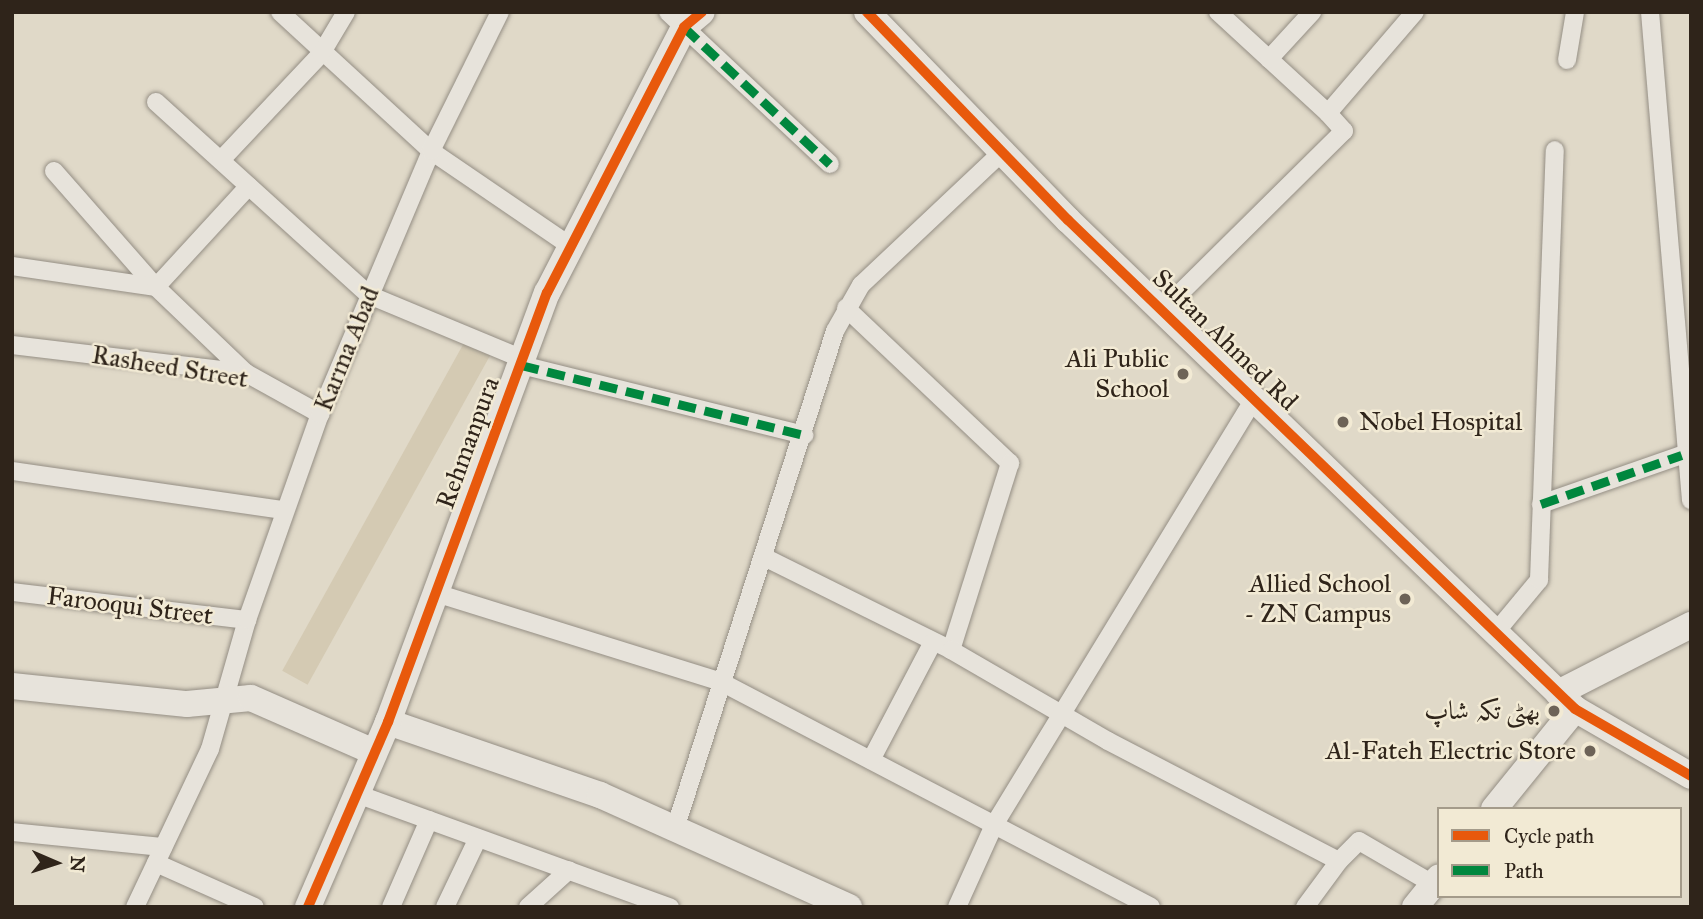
<!DOCTYPE html>
<html>
<head>
<meta charset="utf-8">
<style>
  body { margin:0 }
  #map { position:relative; width:1703px; height:919px; overflow:hidden; background:#e0d9c8; font-family:"IM FELL Great Primer",Amiri,serif }
  div>[style] { position:absolute }
  .green>* { inset:0; background:#d4cab3; transform-origin:0 0 }
  .roads { filter:drop-shadow(0 0 2px #948e84) drop-shadow(0 0 2px #948e84) }
  .street>* { height:18px; margin:-9px; padding:0 9px; transform-origin:9px; border-radius:9px; background:#e7e3db }
  .secondary>* { height:26px; margin:-13px; padding:0 13px; transform-origin:13px; border-radius:13px; background:#e7e3db }
  .quiet>* { height:9px; margin-top:-4.5px; transform-origin:0; background:repeating-linear-gradient(90deg,#00873e 0 18px,transparent 0 27px) }
  .cycleway>* { height:10px; margin:-5px; padding:0 5px; transform-origin:5px; border-radius:5px; background:#e8590c }
  .dots>* { width:19px; height:19px; translate:-50% -50%; box-sizing:border-box; border:4px solid #f2ead4; border-radius:50% }
  span { translate:-50% -50%; white-space:nowrap; text-align:center; line-height:1.15; -webkit-text-stroke:5px #f2ead4; paint-order:stroke }
  .street-label { font-size:26px; color:#2f241a }
  .poi-label { font-size:26px; color:#2f241a }
  .right { translate:-100% -50%; text-align:right }
  .left { translate:0 -50%; text-align:left }
  .frame { position:absolute; inset:0; border:14px solid #2f241a; pointer-events:none }
  .legend { position:absolute; left:1437px; top:807px; width:245px; height:91px; box-sizing:border-box; background:#f2ead4; border:2px solid #a49b8a; margin:0; padding:9px 12px; list-style:none; font-size:21px; color:#2f241a }
  .legend li { display:flex; align-items:center; gap:14px; height:35px }
  .legend b { width:35px; border:2px solid #a49b8a }
  .north { position:absolute; left:21px; top:828px; width:70px; height:70px; -webkit-text-stroke:5px #f2ead4; paint-order:stroke; rotate:93deg; font-size:19px; font-weight:700; line-height:28px; text-align:center; color:#2f241a }
  .north::after { content:''; display:block; margin:auto; width:24px; height:32px; background:#2f241a; clip-path:polygon(50% 0,100% 100%,50% 72%,0 100%) }
</style>
</head>
<body>
<div id="map">
  <div class="green">
    <div style="left:465px;top:341px;width:29px;height:377px;rotate:29deg"></div>
  </div>
  <div class="roads">
    <div class="street">
      <div style="left:280px;top:12px;width:205px;rotate:42.6deg"></div>
      <div style="left:431px;top:151px;width:167px;rotate:34.3deg"></div>
      <div style="left:668px;top:12px;width:222px;rotate:43.2deg"></div>
      <div style="left:1218px;top:12px;width:149px;rotate:42.6deg"></div>
      <div style="left:1650px;top:12px;width:490px;rotate:85.2deg"></div>
      <div style="left:1269px;top:59px;width:64px;rotate:-47.5deg"></div>
      <div style="left:1567px;top:60px;width:49px;rotate:-80.5deg"></div>
      <div style="left:156px;top:102px;width:287px;rotate:42.2deg"></div>
      <div style="left:369px;top:295px;width:167px;rotate:22.6deg"></div>
      <div style="left:221px;top:160px;width:146px;rotate:-46.7deg"></div>
      <div style="left:321px;top:54px;width:49px;rotate:-59.2deg"></div>
      <div style="left:54px;top:171px;width:154px;rotate:48.7deg"></div>
      <div style="left:156px;top:287px;width:137px;rotate:-47.4deg"></div>
      <div style="left:12px;top:266px;width:146px;rotate:8.3deg"></div>
      <div style="left:156px;top:287px;width:124px;rotate:43.7deg"></div>
      <div style="left:846px;top:308px;width:226px;rotate:43.4deg"></div>
      <div style="left:1010px;top:463px;width:196px;rotate:107.5deg"></div>
      <div style="left:1162px;top:311px;width:256px;rotate:-44.7deg"></div>
      <div style="left:1344px;top:131px;width:24px;rotate:-132deg"></div>
      <div style="left:1328px;top:113px;width:133px;rotate:-49.3deg"></div>
      <div style="left:12px;top:345px;width:236px;rotate:6.8deg"></div>
      <div style="left:246px;top:373px;width:85px;rotate:29deg"></div>
      <div style="left:521px;top:365px;width:292px;rotate:13.9deg"></div>
      <div style="left:12px;top:471px;width:274px;rotate:8.2deg"></div>
      <div style="left:1541px;top:504px;width:149px;rotate:-19.2deg"></div>
      <div style="left:766px;top:558px;width:207px;rotate:26.4deg"></div>
      <div style="left:951px;top:650px;width:181px;rotate:30.1deg"></div>
      <div style="left:1108px;top:741px;width:260px;rotate:27.5deg"></div>
      <div style="left:1339px;top:861px;width:57px;rotate:126.5deg"></div>
      <div style="left:12px;top:592px;width:237px;rotate:6.8deg"></div>
      <div style="left:436px;top:593px;width:299px;rotate:17.3deg"></div>
      <div style="left:721px;top:682px;width:485px;rotate:27.6deg"></div>
      <div style="left:1495px;top:633px;width:69px;rotate:-50.3deg"></div>
      <div style="left:1539px;top:580px;width:430px;rotate:-87.9deg"></div>
      <div style="left:871px;top:760px;width:133px;rotate:-62.3deg"></div>
      <div style="left:357px;top:794px;width:333px;rotate:19.9deg"></div>
      <div style="left:675px;top:829px;width:523px;rotate:-72.19deg"></div>
      <div style="left:835px;top:331px;width:53px;rotate:-60.5deg"></div>
      <div style="left:861px;top:285px;width:194px;rotate:-43.3deg"></div>
      <div style="left:12px;top:832px;width:152px;rotate:5.7deg"></div>
      <div style="left:1339px;top:861px;width:28px;rotate:-45deg"></div>
      <div style="left:1359px;top:841px;width:86px;rotate:30.2deg"></div>
      <div style="left:156px;top:863px;width:108px;rotate:24deg"></div>
      <div style="left:135px;top:907px;width:175px;rotate:-64.6deg"></div>
      <div style="left:210px;top:749px;width:134px;rotate:-74deg"></div>
      <div style="left:247px;top:620px;width:219px;rotate:-70.5deg"></div>
      <div style="left:320px;top:414px;width:285px;rotate:-67.1deg"></div>
      <div style="left:431px;top:151px;width:155px;rotate:-63.6deg"></div>
      <div style="left:391px;top:907px;width:95px;rotate:-66.4deg"></div>
      <div style="left:445px;top:907px;width:76px;rotate:-64.4deg"></div>
      <div style="left:528px;top:907px;width:55px;rotate:-42.1deg"></div>
      <div style="left:957px;top:907px;width:90px;rotate:-65.7deg"></div>
      <div style="left:994px;top:825px;width:499px;rotate:-58.6deg"></div>
    </div>
    <div class="secondary">
      <div style="left:867px;top:12px;width:289px;rotate:46deg"></div>
      <div style="left:1068px;top:220px;width:704px;rotate:43.96deg"></div>
      <div style="left:1575px;top:709px;width:134px;rotate:30deg"></div>
      <div style="left:12px;top:686px;width:176px;rotate:5.9deg"></div>
      <div style="left:187px;top:704px;width:64px;rotate:-5.4deg"></div>
      <div style="left:251px;top:698px;width:134px;rotate:23.7deg"></div>
      <div style="left:1558px;top:693px;width:149px;rotate:-27.1deg"></div>
      <div style="left:388px;top:722px;width:224px;rotate:19deg"></div>
      <div style="left:600px;top:795px;width:273px;rotate:24.2deg"></div>
      <div style="left:1494px;top:809px;width:129px;rotate:-51deg"></div>
      <div style="left:308px;top:907px;width:202px;rotate:-66.6deg"></div>
      <div style="left:388px;top:722px;width:458px;rotate:-69.7deg"></div>
      <div style="left:547px;top:293px;width:299px;rotate:-62.7deg"></div>
      <div style="left:684px;top:27px;width:23px;rotate:-40deg"></div>
      <div style="left:1415px;top:907px;width:38px;rotate:-51deg"></div>
    </div>
  </div>
  <div class="quiet">
    <div style="left:684px;top:27px;width:200px;rotate:43.2deg"></div>
    <div style="left:521px;top:365px;width:292px;rotate:13.9deg"></div>
    <div style="left:1541px;top:504px;width:149px;rotate:-19.2deg"></div>
  </div>
  <div class="cycleway">
    <div style="left:867px;top:12px;width:289px;rotate:46deg"></div>
    <div style="left:1068px;top:220px;width:704px;rotate:43.96deg"></div>
    <div style="left:1575px;top:709px;width:134px;rotate:30deg"></div>
    <div style="left:308px;top:907px;width:202px;rotate:-66.6deg"></div>
    <div style="left:388px;top:722px;width:458px;rotate:-69.7deg"></div>
    <div style="left:547px;top:293px;width:299px;rotate:-62.7deg"></div>
    <div style="left:684px;top:27px;width:23px;rotate:-40deg"></div>
  </div>
  <div class="dots">
    <div style="left:1183px;top:374px;background:#6d6357"></div>
    <div style="left:1343px;top:422px;background:#6d6357"></div>
    <div style="left:1405px;top:599px;background:#6d6357"></div>
    <div style="left:1554px;top:711px;background:#6d6357"></div>
    <div style="left:1590px;top:751px;background:#6d6357"></div>
  </div>
  <div class="street-label">
    <span style="left:1225px;top:340px;rotate:44deg">Sultan Ahmed Rd</span>
    <span style="left:347px;top:349px;rotate:-68deg">Karma Abad</span>
    <span style="left:170px;top:367px;rotate:9deg">Rasheed Street</span>
    <span style="left:468px;top:443px;rotate:-70deg">Rehmanpura</span>
    <span style="left:130px;top:606px;rotate:7deg">Farooqui Street</span>
  </div>
  <div class="poi-label">
    <span class="right" style="left:1169px;top:374px">Ali Public<br>School</span>
    <span class="left" style="left:1359px;top:422px">Nobel Hospital</span>
    <span class="right" style="left:1391px;top:599px">Allied School<br>- ZN Campus</span>
    <span class="right" style="left:1540px;top:711px">بھٹی تکہ شاپ</span>
    <span class="right" style="left:1576px;top:751px">Al-Fateh Electric Store</span>
  </div>
  <div class="frame"></div>
  <ul class="legend">
  <li><b style="height:9px;background:#e8590c"></b>Cycle path</li>
  <li><b style="height:9px;background:#00873e"></b>Path</li>
  </ul>
  <div class="north">N</div>
</div>
</body>
</html>
